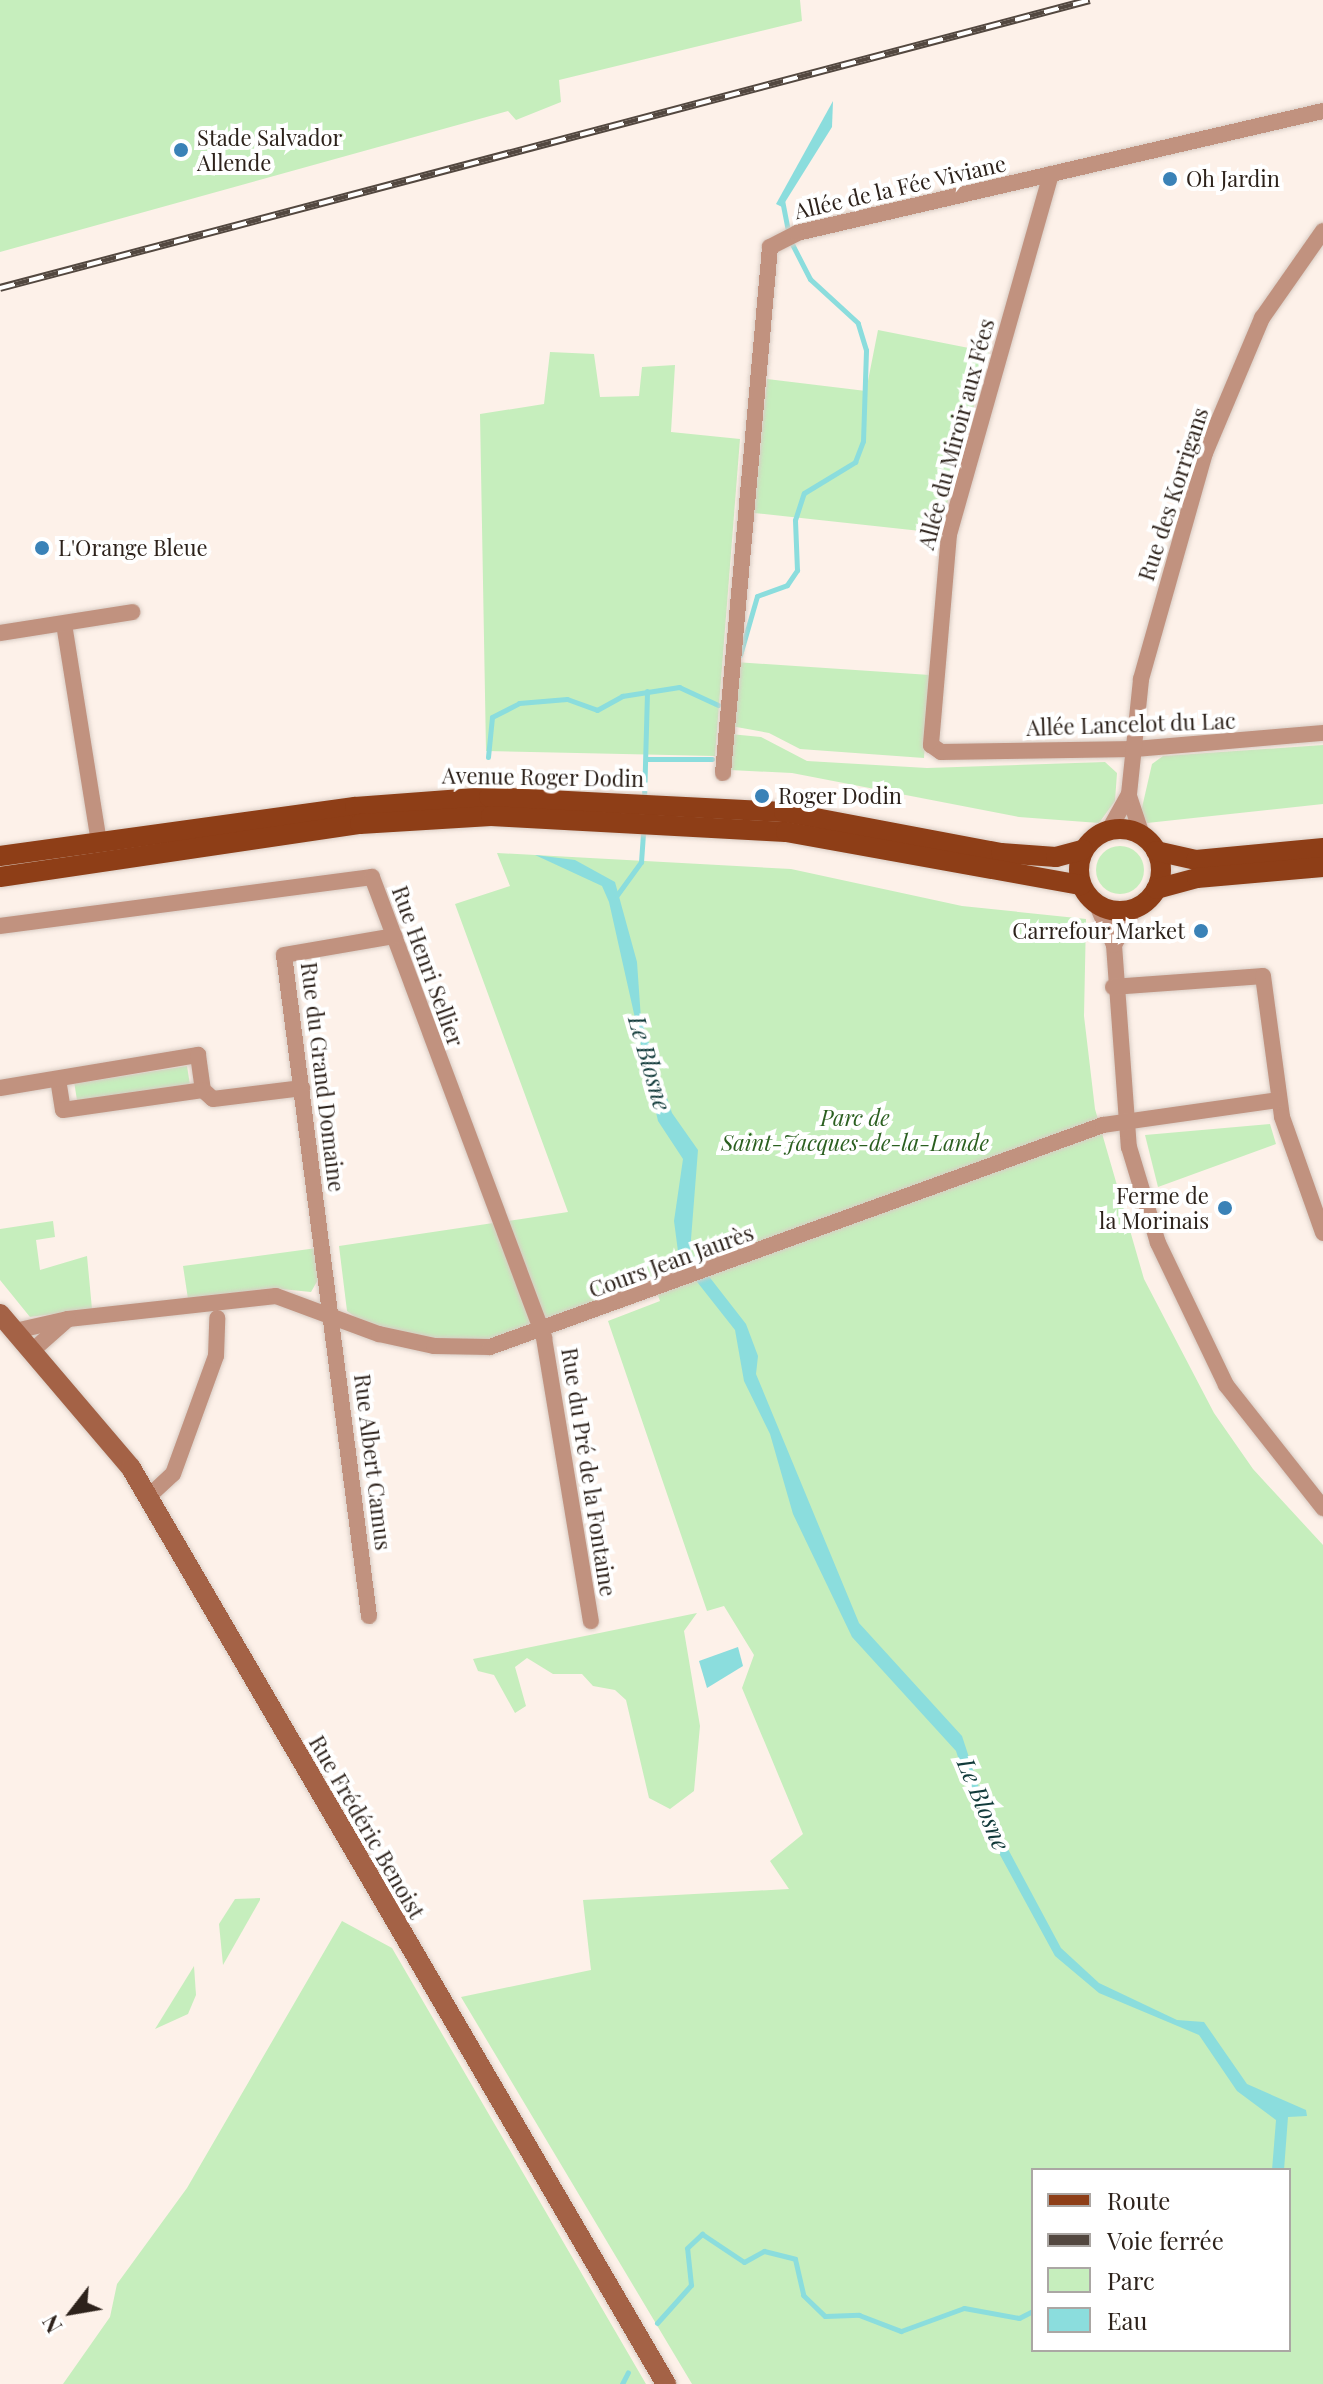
<!DOCTYPE html>
<html>
<head>
<meta charset="utf-8">
<style>
  body { margin:0 }
  #map { position:relative; width:1323px; height:2384px; overflow:hidden; background:#fdf1e9; font-family:"Playfair Display",serif }
  div>[style] { position:absolute }
  .green>* { inset:0; background:#c6eebd; transform-origin:0 0 }
  .round { border-radius:50% }
  .water>* { inset:0; background:#8bdddd }
  .stream>* { height:5px; margin:-2.5px; padding:0 2.5px; transform-origin:2.5px; border-radius:2.5px; background:#8bdddd }
  .roads { filter:drop-shadow(0 0 2px #d8ccc4) drop-shadow(0 0 2px #d8ccc4) }
  .street>* { height:16px; margin:-8px; padding:0 8px; transform-origin:8px; border-radius:8px; background:#c1927f }
  .secondary>* { height:20px; margin:-10px; padding:0 10px; transform-origin:10px; border-radius:10px; background:#a46246 }
  .primary>* { height:20px; margin:-10px; padding:0 10px; transform-origin:10px; border-radius:10px; background:#8e3e17 }
  .primary>.ring { margin:-10px; padding:0; box-sizing:content-box; background:none; border:20px solid #8e3e17; border-radius:50% }
  .rail>* { height:8px; margin-top:-4px; transform-origin:0; background:repeating-linear-gradient(90deg,#fff 0 15px,#534840 0 30px); box-sizing:border-box; border-block:2px solid #534840 }
  .dots>* { width:22px; height:22px; translate:-50% -50%; box-sizing:border-box; border:4px solid #fff; border-radius:50% }
  span { translate:-50% -50%; white-space:nowrap; text-align:center; line-height:1.15; -webkit-text-stroke:8px #fff; paint-order:stroke }
  .poi-label { font-size:22px; color:#2d221b }
  .left { translate:0 -50%; text-align:left }
  .right { translate:-100% -50%; text-align:right }
  .street-label { font-size:22px; color:#2d221b }
  .park-label { font-size:22px; color:#2b5f20; font-style:italic }
  .water-label { font-size:24px; color:#113a3a; font-style:italic }
  .legend { position:absolute; left:1031px; top:2168px; width:260px; height:184px; box-sizing:border-box; background:#fff; border:2px solid #aba7a4; margin:0; padding:10px 14px; list-style:none; font-size:24px; color:#2d221b }
  .legend li { display:flex; align-items:center; gap:16px; height:40px }
  .legend b { width:40px; border:2px solid #aba7a4 }
  .north { position:absolute; left:32px; top:2272px; width:80px; height:80px; -webkit-text-stroke:6px #fff; paint-order:stroke; rotate:239deg; font-size:22px; font-weight:700; line-height:32px; text-align:center; color:#2d221b }
  .north::after { content:''; display:block; margin:auto; width:28px; height:36px; background:#2d221b; clip-path:polygon(50% 0,100% 100%,50% 72%,0 100%) }
</style>
</head>
<body>
<div id="map">
  <div class="green">
    <div style="clip-path:polygon(0 0,800px 0,802px 21px,559px 80px,561px 102px,516px 120px,508px 111px,0 252px)"></div>
    <div style="clip-path:polygon(878px 330px,989px 352px,939px 533px,754px 513px,767px 379px,866px 391px)"></div>
    <div style="clip-path:polygon(550px 352px,594px 354px,600px 397px,639px 396px,642px 367px,675px 365px,671px 432px,740px 439px,715px 756px,486px 751px,480px 414px,544px 404px)"></div>
    <div style="clip-path:polygon(735px 662px,930px 675px,924px 758px,800px 749px,769px 733px,731px 726px)"></div>
    <div style="clip-path:polygon(730px 734px,761px 737px,807px 761px,927px 768px,1105px 762px,1117px 773px,1115px 801px,1099px 823px,1019px 817px,792px 773px,730px 770px)"></div>
    <div style="clip-path:polygon(1323px 745px,1323px 804px,1147px 823px,1141px 812px,1152px 764px,1163px 756px)"></div>
    <div class="round" style="left:1096px;top:846px;width:48px;height:48px"></div>
    <div style="clip-path:polygon(evenodd,497px 853px,791px 869px,962px 906px,1086px 919px,1084px 1016px,1095px 1109px,1144px 1279px,1214px 1413px,1253px 1469px,1323px 1545px,1323px 2384px,692px 2384px,461px 1997px,591px 1970px,583px 1900px,789px 1889px,770px 1861px,803px 1834px,742px 1688px,754px 1655px,724px 1606px,707px 1611px,608px 1321px,660px 1301px,656px 1290px,490px 1347px,379px 1334px,347px 1311px,339px 1246px,568px 1212px,455px 904px,510px 886px,497px 853px,1033px 2170px,1289px 2170px,1289px 2350px,1033px 2350px,1033px 2170px)"></div>
    <div style="left:187px;top:1066px;width:18px;height:114px;rotate:81deg"></div>
    <div style="clip-path:polygon(1270px 1124px,1276px 1144px,1158px 1187px,1145px 1135px)"></div>
    <div style="clip-path:polygon(53px 1221px,55px 1237px,36px 1240px,40px 1270px,87px 1256px,92px 1309px,30px 1317px,0 1280px,0 1229px)"></div>
    <div style="clip-path:polygon(317px 1248px,319px 1278px,311px 1292px,271px 1288px,188px 1299px,183px 1266px)"></div>
    <div style="clip-path:polygon(697px 1613px,684px 1631px,700px 1726px,694px 1791px,670px 1809px,649px 1798px,626px 1700px,615px 1690px,593px 1686px,582px 1674px,553px 1674px,527px 1658px,515px 1667px,526px 1706px,515px 1713px,494px 1675px,478px 1671px,473px 1659px)"></div>
    <div style="clip-path:polygon(260px 1898px,260px 1900px,223px 1965px,219px 1924px,235px 1899px)"></div>
    <div style="clip-path:polygon(342px 1921px,392px 1948px,646px 2384px,63px 2384px,110px 2317px,117px 2284px,187px 2188px)"></div>
    <div style="clip-path:polygon(194px 1966px,196px 1995px,188px 2014px,155px 2029px)"></div>
  </div>
  <div class="water">
    <div style="clip-path:polygon(833px 101px,832px 127px,782px 207px,776px 204px)"></div>
    <div style="clip-path:polygon(535px 855px,575px 860px,615px 882px,637px 962px,641px 1019px,672px 1113px,698px 1150px,690px 1252px,746px 1324px,758px 1356px,756px 1374px,859px 1623px,962px 1736px,985px 1806px,1061px 1948px,1099px 1983px,1177px 2020px,1204px 2022px,1247px 2084px,1306px 2110px,1307px 2116px,1288px 2117px,1284px 2170px,1272px 2170px,1276px 2120px,1237px 2091px,1199px 2035px,1099px 1993px,1055px 1956px,976px 1811px,956px 1751px,852px 1637px,793px 1514px,770px 1434px,744px 1381px,735px 1330px,679px 1259px,674px 1221px,683px 1159px,658px 1121px,609px 902px,602px 886px)"></div>
    <div style="clip-path:polygon(738px 1647px,743px 1666px,707px 1688px,699px 1661px)"></div>
  </div>
  <div class="stream">
    <div style="left:782px;top:200px;width:33px;rotate:79deg"></div>
    <div style="left:740px;top:655px;width:61px;rotate:-73.9deg"></div>
    <div style="left:757px;top:596px;width:32px;rotate:-20deg"></div>
    <div style="left:787px;top:585px;width:18px;rotate:-56deg"></div>
    <div style="left:797px;top:570px;width:50px;rotate:-92.3deg"></div>
    <div style="left:795px;top:520px;width:28px;rotate:-72deg"></div>
    <div style="left:804px;top:493px;width:60px;rotate:-31.3deg"></div>
    <div style="left:855px;top:462px;width:22px;rotate:-69deg"></div>
    <div style="left:863px;top:441px;width:91px;rotate:-88.1deg"></div>
    <div style="left:866px;top:350px;width:28px;rotate:-107deg"></div>
    <div style="left:858px;top:323px;width:65px;rotate:-137.5deg"></div>
    <div style="left:810px;top:279px;width:42px;rotate:-117.2deg"></div>
    <div style="left:488px;top:757px;width:40px;rotate:-84.3deg"></div>
    <div style="left:492px;top:717px;width:30px;rotate:-27deg"></div>
    <div style="left:519px;top:703px;width:48px;rotate:-4.8deg"></div>
    <div style="left:567px;top:699px;width:32px;rotate:20deg"></div>
    <div style="left:597px;top:710px;width:29px;rotate:-29deg"></div>
    <div style="left:622px;top:696px;width:58px;rotate:-9deg"></div>
    <div style="left:679px;top:687px;width:43px;rotate:24.8deg"></div>
    <div style="left:646px;top:759px;width:66px"></div>
    <div style="left:644px;top:800px;width:109px;rotate:-88.4deg"></div>
    <div style="left:617px;top:895px;width:41px;rotate:-54deg"></div>
    <div style="left:641px;top:862px;width:32px;rotate:-86deg"></div>
    <div style="left:657px;top:2323px;width:51px;rotate:-48.2deg"></div>
    <div style="left:691px;top:2285px;width:37px;rotate:-96deg"></div>
    <div style="left:687px;top:2248px;width:21px;rotate:-43deg"></div>
    <div style="left:702px;top:2234px;width:50px;rotate:33.7deg"></div>
    <div style="left:744px;top:2262px;width:23px;rotate:-29deg"></div>
    <div style="left:764px;top:2251px;width:32px;rotate:14deg"></div>
    <div style="left:795px;top:2259px;width:37px;rotate:77deg"></div>
    <div style="left:803px;top:2295px;width:30px;rotate:44deg"></div>
    <div style="left:825px;top:2316px;width:34px;rotate:-2deg"></div>
    <div style="left:859px;top:2315px;width:45px;rotate:20.9deg"></div>
    <div style="left:901px;top:2331px;width:67px;rotate:-20.1deg"></div>
    <div style="left:964px;top:2308px;width:56px;rotate:10.3deg"></div>
    <div style="left:1019px;top:2318px;width:16px;rotate:-27deg"></div>
    <div style="left:622px;top:2384px;width:13px;rotate:-63deg"></div>
  </div>
  <div class="roads">
    <div class="street">
      <div style="left:1051px;top:174px;width:374px;rotate:105.8deg"></div>
      <div style="left:949px;top:534px;width:212px;rotate:94.9deg"></div>
      <div style="left:931px;top:745px;width:12px;rotate:35deg"></div>
      <div style="left:941px;top:752px;width:194px;rotate:-0.9deg"></div>
      <div style="left:1135px;top:749px;width:189px;rotate:-4.9deg"></div>
      <div style="left:64px;top:624px;width:222px;rotate:80.9deg"></div>
      <div style="left:0;top:633px;width:134px;rotate:-9deg"></div>
      <div style="left:723px;top:773px;width:528px;rotate:-84.89deg"></div>
      <div style="left:770px;top:247px;width:30px;rotate:-27deg"></div>
      <div style="left:797px;top:233px;width:540px;rotate:-13.06deg"></div>
      <div style="left:1129px;top:796px;width:41px;rotate:71.6deg"></div>
      <div style="left:1109px;top:830px;width:41px;rotate:-60.9deg"></div>
      <div style="left:1129px;top:794px;width:116px;rotate:-84deg"></div>
      <div style="left:1141px;top:679px;width:235px;rotate:-74.2deg"></div>
      <div style="left:1205px;top:453px;width:147px;rotate:-67.1deg"></div>
      <div style="left:1262px;top:318px;width:106px;rotate:-55deg"></div>
      <div style="left:1097px;top:905px;width:43px;rotate:67deg"></div>
      <div style="left:1114px;top:945px;width:203px;rotate:85.8deg"></div>
      <div style="left:1129px;top:1147px;width:100px;rotate:73.2deg"></div>
      <div style="left:1158px;top:1243px;width:157px;rotate:64.4deg"></div>
      <div style="left:1226px;top:1385px;width:157px;rotate:51.7deg"></div>
      <div style="left:0;top:926px;width:375px;rotate:-7.5deg"></div>
      <div style="left:372px;top:877px;width:492px;rotate:69.5deg"></div>
      <div style="left:544px;top:1338px;width:287px;rotate:80.6deg"></div>
      <div style="left:1114px;top:945px;width:41px;rotate:-60.9deg"></div>
      <div style="left:1113px;top:987px;width:150px;rotate:-4.2deg"></div>
      <div style="left:1263px;top:976px;width:142px;rotate:82.3deg"></div>
      <div style="left:1282px;top:1117px;width:123px;rotate:70.5deg"></div>
      <div style="left:58px;top:1079px;width:31px;rotate:81deg"></div>
      <div style="left:63px;top:1110px;width:141px;rotate:-8.1deg"></div>
      <div style="left:0;top:1088px;width:201px;rotate:-9.5deg"></div>
      <div style="left:198px;top:1055px;width:35px;rotate:82deg"></div>
      <div style="left:203px;top:1090px;width:13px;rotate:42deg"></div>
      <div style="left:213px;top:1099px;width:90px;rotate:-7deg"></div>
      <div style="left:68px;top:1319px;width:209px;rotate:-6.3deg"></div>
      <div style="left:276px;top:1296px;width:110px;rotate:20.3deg"></div>
      <div style="left:379px;top:1334px;width:56px;rotate:12.3deg"></div>
      <div style="left:434px;top:1346px;width:56px;rotate:1deg"></div>
      <div style="left:490px;top:1347px;width:652px;rotate:-19.91deg"></div>
      <div style="left:1103px;top:1125px;width:177px;rotate:-8.1deg"></div>
      <div style="left:15px;top:1331px;width:54px;rotate:-12.8deg"></div>
      <div style="left:68px;top:1319px;width:48px;rotate:138.4deg"></div>
      <div style="left:147px;top:1498px;width:35px;rotate:-43deg"></div>
      <div style="left:173px;top:1474px;width:126px;rotate:-70deg"></div>
      <div style="left:216px;top:1356px;width:38px;rotate:-88deg"></div>
      <div style="left:369px;top:1616px;width:666px;rotate:-97.33deg"></div>
      <div style="left:284px;top:955px;width:112px;rotate:-9.8deg"></div>
    </div>
    <div class="secondary">
      <div style="left:0;top:1314px;width:202px;rotate:49.6deg"></div>
      <div style="left:131px;top:1468px;width:1061px;rotate:59.71deg"></div>
    </div>
    <div class="primary">
      <div class="ring" style="left:1079px;top:829px;width:62px;height:62px"></div>
      <div style="left:1156px;top:851px;width:41px;rotate:12.7deg"></div>
      <div style="left:1196px;top:860px;width:128px;rotate:-5.4deg"></div>
      <div style="left:0;top:856px;width:358px;rotate:-7.9deg"></div>
      <div style="left:355px;top:807px;width:134px;rotate:-4.3deg"></div>
      <div style="left:489px;top:797px;width:295px;rotate:2.9deg"></div>
      <div style="left:784px;top:812px;width:221px;rotate:10.7deg"></div>
      <div style="left:1001px;top:853px;width:55px;rotate:4.2deg"></div>
      <div style="left:1056px;top:857px;width:28px;rotate:-15deg"></div>
      <div style="left:0;top:877px;width:364px;rotate:-8.4deg"></div>
      <div style="left:360px;top:824px;width:131px;rotate:-3.5deg"></div>
      <div style="left:491px;top:816px;width:295px;rotate:3.1deg"></div>
      <div style="left:786px;top:832px;width:300px;rotate:10.2deg"></div>
      <div style="left:1156px;top:889px;width:42px;rotate:-15deg"></div>
      <div style="left:1197px;top:878px;width:126px;rotate:-5deg"></div>
    </div>
  </div>
  <div class="rail">
    <div style="left:0;top:288px;width:1127px;rotate:-14.8deg"></div>
  </div>
  <div class="dots">
    <div style="left:181px;top:150px;background:#3a82b7"></div>
    <div style="left:1170px;top:179px;background:#3a82b7"></div>
    <div style="left:42px;top:548px;background:#3a82b7"></div>
    <div style="left:762px;top:796px;background:#3a82b7"></div>
    <div style="left:1201px;top:931px;background:#3a82b7"></div>
    <div style="left:1225px;top:1208px;background:#3a82b7"></div>
  </div>
  <div class="poi-label">
    <span class="left" style="left:197px;top:150px">Stade Salvador<br>Allende</span>
    <span class="left" style="left:1186px;top:179px">Oh Jardin</span>
    <span class="left" style="left:58px;top:548px">L'Orange Bleue</span>
    <span class="left" style="left:778px;top:796px">Roger Dodin</span>
    <span class="right" style="left:1185px;top:931px">Carrefour Market</span>
    <span class="right" style="left:1209px;top:1208px">Ferme de<br>la Morinais</span>
  </div>
  <div class="street-label">
    <span style="left:900px;top:187px;rotate:-13deg">Allée de la Fée Viviane</span>
    <span style="left:956px;top:434px;rotate:-75deg">Allée du Miroir aux Fées</span>
    <span style="left:1173px;top:494px;rotate:-72deg">Rue des Korrigans</span>
    <span style="left:1131px;top:724px;rotate:-2deg">Allée Lancelot du Lac</span>
    <span style="left:543px;top:777px;rotate:1deg">Avenue Roger Dodin</span>
    <span style="left:428px;top:966px;rotate:70deg">Rue Henri Sellier</span>
    <span style="left:323px;top:1077px;rotate:83deg">Rue du Grand Domaine</span>
    <span style="left:671px;top:1261px;rotate:-20deg">Cours Jean Jaurès</span>
    <span style="left:373px;top:1462px;rotate:83deg">Rue Albert Camus</span>
    <span style="left:589px;top:1472px;rotate:81deg">Rue du Pré de la Fontaine</span>
    <span style="left:367px;top:1827px;rotate:60deg">Rue Frédéric Benoist</span>
  </div>
  <div class="park-label">
    <span style="left:855px;top:1130px">Parc de<br>Saint-Jacques-de-la-Lande</span>
  </div>
  <div class="water-label">
    <span style="left:650px;top:1063px;rotate:74deg">Le Blosne</span>
    <span style="left:984px;top:1804px;rotate:67deg">Le Blosne</span>
  </div>
  <ul class="legend">
  <li><b style="height:10px;background:#8e3e17"></b>Route</li>
  <li><b style="height:10px;background:#534840"></b>Voie ferrée</li>
  <li><b style="height:22px;background:#c6eebd"></b>Parc</li>
  <li><b style="height:22px;background:#8bdddd"></b>Eau</li>
  </ul>
  <div class="north">N</div>
</div>
</body>
</html>
